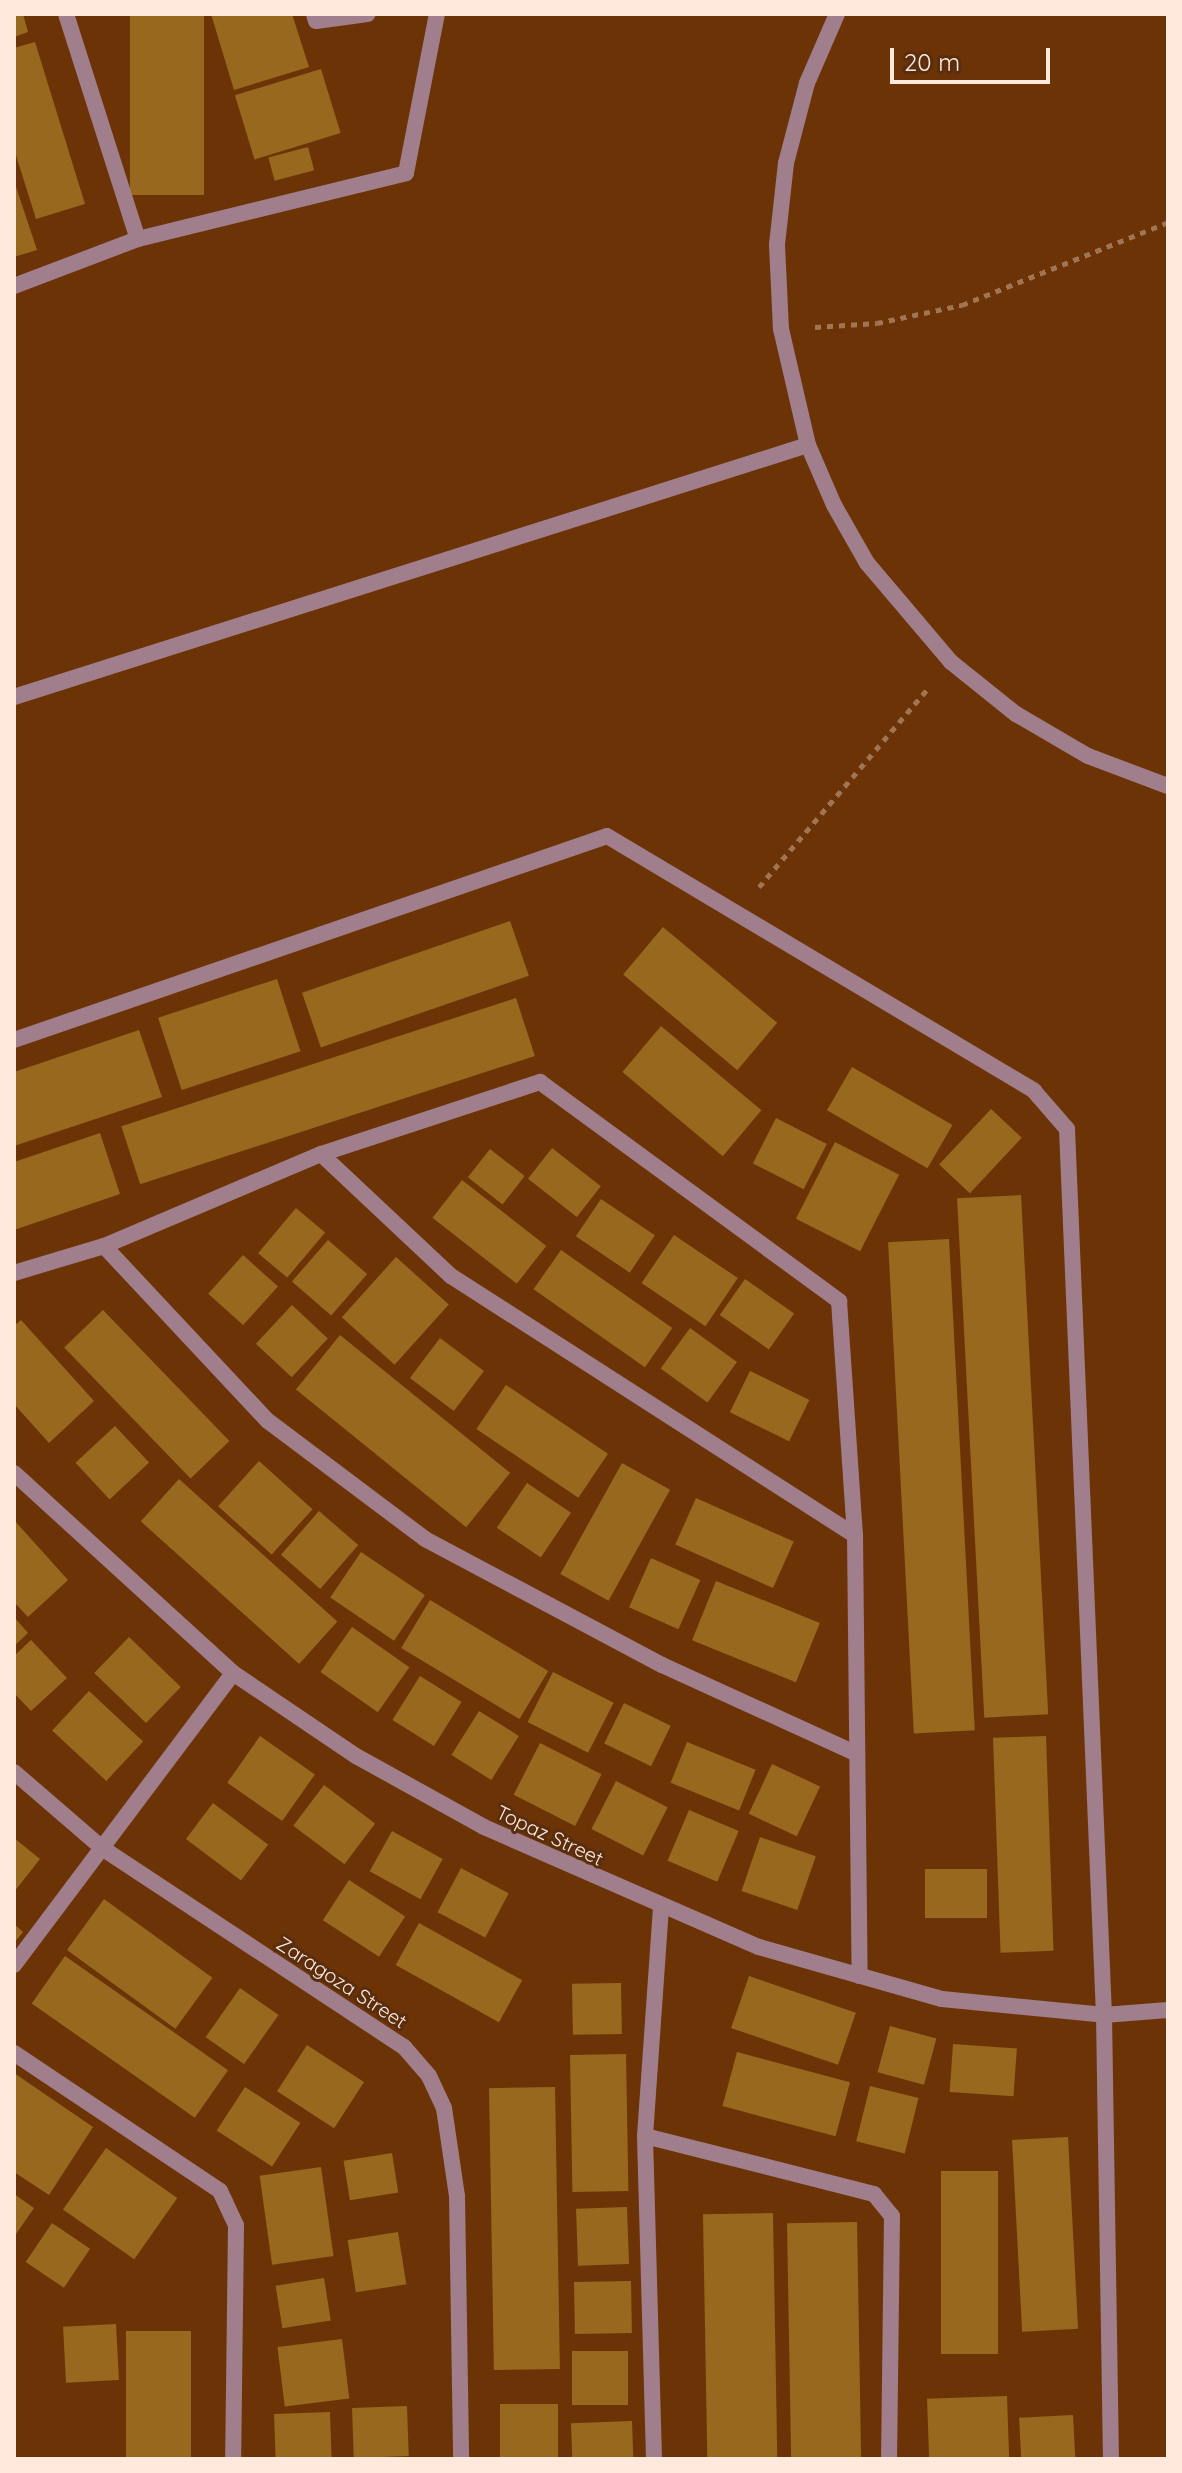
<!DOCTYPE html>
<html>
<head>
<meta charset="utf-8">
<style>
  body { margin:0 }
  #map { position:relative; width:1182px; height:2473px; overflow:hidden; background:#6c3406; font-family:Quicksand,sans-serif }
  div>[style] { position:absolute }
  .building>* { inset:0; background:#98681e; transform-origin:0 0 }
  .path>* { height:5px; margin-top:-2.5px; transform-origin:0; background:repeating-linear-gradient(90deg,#a17553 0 6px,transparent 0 12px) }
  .minor>* { height:16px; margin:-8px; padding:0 8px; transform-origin:8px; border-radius:8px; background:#a17e8b }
  .tertiary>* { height:16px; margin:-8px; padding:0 8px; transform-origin:8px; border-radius:8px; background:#a17e8b }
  span { translate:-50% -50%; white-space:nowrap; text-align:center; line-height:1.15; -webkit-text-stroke:6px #592e0f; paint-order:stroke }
  .street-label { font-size:20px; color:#ffe9dd }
  .frame { position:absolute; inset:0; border:16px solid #ffe9dd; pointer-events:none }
  .scale { position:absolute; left:890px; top:48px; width:160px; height:36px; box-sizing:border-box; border:4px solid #ffe9dd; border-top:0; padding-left:10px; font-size:24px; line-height:28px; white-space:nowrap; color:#ffe9dd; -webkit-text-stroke:6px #592e0f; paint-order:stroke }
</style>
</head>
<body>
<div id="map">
  <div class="building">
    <div style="clip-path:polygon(14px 14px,23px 14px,28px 32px,14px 37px)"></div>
    <div style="left:130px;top:14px;width:74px;height:181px"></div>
    <div style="clip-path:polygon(211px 14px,292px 14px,309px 67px,234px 90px)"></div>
    <div style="clip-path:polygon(35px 42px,85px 204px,36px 219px,14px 149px,14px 48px)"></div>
    <div style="left:321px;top:69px;width:67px;height:90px;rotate:73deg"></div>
    <div style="left:308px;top:147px;width:24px;height:41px;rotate:75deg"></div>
    <div style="clip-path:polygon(14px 181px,37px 250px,14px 257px)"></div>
    <div style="left:510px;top:921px;width:58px;height:220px;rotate:71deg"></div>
    <div style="left:663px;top:927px;width:149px;height:62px;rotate:40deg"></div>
    <div style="left:277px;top:979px;width:76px;height:125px;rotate:72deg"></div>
    <div style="left:516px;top:998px;width:61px;height:415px;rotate:72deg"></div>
    <div style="left:661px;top:1026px;width:131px;height:60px;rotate:40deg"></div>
    <div style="clip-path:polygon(139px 1030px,162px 1097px,14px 1146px,14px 1072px)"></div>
    <div style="left:852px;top:1067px;width:116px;height:50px;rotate:30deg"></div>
    <div style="left:991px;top:1109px;width:42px;height:76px;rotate:43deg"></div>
    <div style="left:776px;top:1118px;width:57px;height:51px;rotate:27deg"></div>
    <div style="clip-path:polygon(100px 1133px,120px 1194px,14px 1230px,14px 1162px)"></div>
    <div style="left:835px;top:1142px;width:72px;height:86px;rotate:27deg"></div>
    <div style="left:552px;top:1148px;width:62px;height:39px;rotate:38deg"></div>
    <div style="left:490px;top:1149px;width:44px;height:36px;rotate:38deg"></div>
    <div style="left:462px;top:1180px;width:107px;height:48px;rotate:38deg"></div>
    <div style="left:1021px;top:1195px;width:520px;height:64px;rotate:87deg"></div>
    <div style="left:601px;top:1199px;width:65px;height:45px;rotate:34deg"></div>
    <div style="left:296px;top:1208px;width:38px;height:59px;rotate:40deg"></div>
    <div style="left:674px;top:1235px;width:77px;height:58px;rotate:34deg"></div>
    <div style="left:949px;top:1239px;width:492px;height:61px;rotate:87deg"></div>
    <div style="left:328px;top:1240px;width:52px;height:55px;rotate:41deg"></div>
    <div style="left:561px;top:1250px;width:136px;height:48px;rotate:35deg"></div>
    <div style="left:243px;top:1255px;width:47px;height:52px;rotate:42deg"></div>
    <div style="left:396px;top:1257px;width:71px;height:81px;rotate:42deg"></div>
    <div style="left:745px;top:1279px;width:60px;height:44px;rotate:35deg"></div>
    <div style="left:292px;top:1305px;width:49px;height:53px;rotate:43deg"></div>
    <div style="left:103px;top:1310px;width:182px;height:54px;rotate:46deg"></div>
    <div style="clip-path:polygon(21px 1320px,94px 1401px,49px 1443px,14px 1404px,14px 1326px)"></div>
    <div style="left:690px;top:1328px;width:58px;height:50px;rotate:36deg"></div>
    <div style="left:340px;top:1335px;width:219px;height:70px;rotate:39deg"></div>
    <div style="left:440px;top:1338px;width:55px;height:50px;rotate:37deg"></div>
    <div style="left:750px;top:1371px;width:66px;height:46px;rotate:26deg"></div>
    <div style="left:506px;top:1385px;width:123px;height:53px;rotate:34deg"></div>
    <div style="left:115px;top:1426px;width:50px;height:54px;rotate:47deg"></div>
    <div style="left:259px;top:1461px;width:72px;height:61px;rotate:42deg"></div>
    <div style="left:622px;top:1463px;width:55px;height:127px;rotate:29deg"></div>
    <div style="left:179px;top:1479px;width:213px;height:57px;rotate:42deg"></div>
    <div style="left:527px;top:1483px;width:53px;height:54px;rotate:34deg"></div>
    <div style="left:696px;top:1498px;width:107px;height:51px;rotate:24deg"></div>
    <div style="left:319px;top:1511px;width:52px;height:58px;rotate:41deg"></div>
    <div style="clip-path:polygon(14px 1520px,68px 1580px,28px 1617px,14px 1602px)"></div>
    <div style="left:361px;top:1552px;width:77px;height:55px;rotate:34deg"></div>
    <div style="left:651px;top:1558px;width:54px;height:54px;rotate:24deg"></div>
    <div style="left:716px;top:1581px;width:112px;height:64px;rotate:22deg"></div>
    <div style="left:430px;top:1600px;width:138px;height:56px;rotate:31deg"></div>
    <div style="clip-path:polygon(14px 1617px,28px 1633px,14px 1646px)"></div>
    <div style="left:352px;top:1627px;width:70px;height:55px;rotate:35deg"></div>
    <div style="left:129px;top:1637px;width:72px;height:50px;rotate:44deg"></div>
    <div style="clip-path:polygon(31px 1640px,67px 1678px,31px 1711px,14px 1693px,14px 1656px)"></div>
    <div style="left:553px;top:1672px;width:68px;height:56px;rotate:27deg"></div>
    <div style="left:420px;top:1676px;width:49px;height:52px;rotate:32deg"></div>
    <div style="left:89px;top:1691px;width:74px;height:54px;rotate:43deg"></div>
    <div style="left:624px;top:1703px;width:52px;height:45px;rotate:26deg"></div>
    <div style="left:479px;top:1711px;width:47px;height:52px;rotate:32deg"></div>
    <div style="left:260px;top:1736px;width:67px;height:57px;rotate:35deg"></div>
    <div style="left:1046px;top:1736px;width:215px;height:53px;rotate:88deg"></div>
    <div style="left:687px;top:1742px;width:74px;height:44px;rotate:22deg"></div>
    <div style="left:540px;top:1743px;width:69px;height:58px;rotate:27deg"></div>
    <div style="left:772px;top:1764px;width:53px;height:55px;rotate:25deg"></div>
    <div style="left:616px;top:1781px;width:58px;height:54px;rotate:27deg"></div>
    <div style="left:324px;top:1785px;width:64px;height:51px;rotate:37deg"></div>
    <div style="left:213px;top:1803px;width:69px;height:45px;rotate:37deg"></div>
    <div style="left:689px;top:1810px;width:54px;height:55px;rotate:23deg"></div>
    <div style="left:392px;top:1831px;width:58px;height:46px;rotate:29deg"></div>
    <div style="left:760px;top:1837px;width:59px;height:57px;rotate:19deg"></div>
    <div style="clip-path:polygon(14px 1838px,40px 1859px,14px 1892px)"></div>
    <div style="left:461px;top:1868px;width:54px;height:50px;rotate:28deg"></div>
    <div style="left:925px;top:1869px;width:62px;height:49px"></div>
    <div style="left:349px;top:1880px;width:67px;height:48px;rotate:33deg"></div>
    <div style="left:104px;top:1899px;width:134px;height:63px;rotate:36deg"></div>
    <div style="left:419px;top:1923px;width:118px;height:48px;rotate:29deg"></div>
    <div style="clip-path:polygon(14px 1924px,23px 1932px,14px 1943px)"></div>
    <div style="left:65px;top:1956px;width:199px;height:58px;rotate:35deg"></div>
    <div style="left:749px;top:1976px;width:113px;height:55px;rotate:19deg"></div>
    <div style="left:621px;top:1983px;width:51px;height:49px;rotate:89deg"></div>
    <div style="left:240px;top:1988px;width:47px;height:60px;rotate:35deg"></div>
    <div style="left:890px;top:2026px;width:48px;height:48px;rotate:15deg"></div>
    <div style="left:953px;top:2044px;width:64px;height:48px;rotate:4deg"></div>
    <div style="left:307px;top:2045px;width:68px;height:55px;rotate:33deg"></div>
    <div style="left:737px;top:2052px;width:117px;height:56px;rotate:15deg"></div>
    <div style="left:626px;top:2054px;width:137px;height:56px;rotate:89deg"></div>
    <div style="clip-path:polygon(14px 2073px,93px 2127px,49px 2195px,14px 2172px)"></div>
    <div style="left:870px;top:2086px;width:50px;height:57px;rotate:14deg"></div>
    <div style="left:245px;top:2087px;width:66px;height:52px;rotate:33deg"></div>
    <div style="left:555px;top:2087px;width:282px;height:66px;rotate:89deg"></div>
    <div style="left:1068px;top:2137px;width:192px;height:56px;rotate:87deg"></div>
    <div style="left:106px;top:2148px;width:87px;height:75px;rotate:35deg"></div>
    <div style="left:392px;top:2153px;width:40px;height:49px;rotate:81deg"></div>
    <div style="left:321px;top:2167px;width:90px;height:62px;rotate:82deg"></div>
    <div style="left:941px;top:2171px;width:57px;height:183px"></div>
    <div style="clip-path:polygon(14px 2194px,34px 2208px,14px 2237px)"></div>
    <div style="left:627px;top:2207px;width:57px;height:51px;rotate:88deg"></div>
    <div style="left:773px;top:2213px;width:246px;height:70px;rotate:89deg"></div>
    <div style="left:857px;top:2222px;width:237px;height:70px;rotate:89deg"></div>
    <div style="left:52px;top:2223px;width:46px;height:47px;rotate:34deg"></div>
    <div style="left:398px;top:2232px;width:53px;height:51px;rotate:81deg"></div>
    <div style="left:324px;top:2278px;width:43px;height:49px;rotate:81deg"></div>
    <div style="left:631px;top:2281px;width:52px;height:57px;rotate:89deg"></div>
    <div style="left:116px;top:2324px;width:56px;height:53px;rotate:87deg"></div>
    <div style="left:126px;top:2331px;width:65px;height:128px"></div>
    <div style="left:342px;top:2339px;width:60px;height:65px;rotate:83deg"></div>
    <div style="left:572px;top:2351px;width:56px;height:54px"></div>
    <div style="left:1007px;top:2396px;width:63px;height:80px;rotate:88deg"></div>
    <div style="left:558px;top:2404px;width:53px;height:58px;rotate:90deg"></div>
    <div style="left:407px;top:2406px;width:50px;height:55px;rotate:88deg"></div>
    <div style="left:330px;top:2412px;width:47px;height:56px;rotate:88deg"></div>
    <div style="left:1073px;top:2415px;width:44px;height:54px;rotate:87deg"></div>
    <div style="left:632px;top:2421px;width:38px;height:61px;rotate:88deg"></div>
  </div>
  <div class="path">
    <div style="left:815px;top:327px;width:62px;rotate:-3.7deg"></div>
    <div style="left:877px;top:323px;width:87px;rotate:-12deg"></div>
    <div style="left:962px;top:305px;width:222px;rotate:-21.9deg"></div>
    <div style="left:759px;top:887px;width:262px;rotate:-49.6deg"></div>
  </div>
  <div class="minor">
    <div style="left:66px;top:14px;width:236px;rotate:72.3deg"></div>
    <div style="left:314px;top:14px;width:7px;rotate:74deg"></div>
    <div style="left:316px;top:21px;width:52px;rotate:-7.7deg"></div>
    <div style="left:14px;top:286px;width:133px;rotate:-20.8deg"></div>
    <div style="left:138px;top:239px;width:276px;rotate:-13.8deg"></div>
    <div style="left:406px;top:173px;width:162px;rotate:-79deg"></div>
    <div style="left:14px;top:697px;width:833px;rotate:-17.61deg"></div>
    <div style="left:14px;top:1040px;width:627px;rotate:-18.98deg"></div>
    <div style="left:607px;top:836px;width:497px;rotate:30.8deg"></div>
    <div style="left:1034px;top:1091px;width:50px;rotate:49deg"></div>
    <div style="left:1067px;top:1129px;width:887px;rotate:87.61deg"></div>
    <div style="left:1104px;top:2015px;width:444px;rotate:89.1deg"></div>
    <div style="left:321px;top:1154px;width:178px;rotate:43.2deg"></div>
    <div style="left:451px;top:1276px;width:480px;rotate:32.7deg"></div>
    <div style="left:104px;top:1246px;width:240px;rotate:46.9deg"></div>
    <div style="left:268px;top:1421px;width:196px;rotate:36.9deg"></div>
    <div style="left:425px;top:1539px;width:268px;rotate:28deg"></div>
    <div style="left:662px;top:1665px;width:214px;rotate:24.5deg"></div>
    <div style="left:14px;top:1273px;width:94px;rotate:-16.7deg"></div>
    <div style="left:104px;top:1246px;width:236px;rotate:-23deg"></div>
    <div style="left:321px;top:1154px;width:231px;rotate:-18.2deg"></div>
    <div style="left:540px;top:1082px;width:371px;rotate:36.2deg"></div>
    <div style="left:839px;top:1301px;width:235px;rotate:86.1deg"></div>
    <div style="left:855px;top:1535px;width:441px;rotate:89.4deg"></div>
    <div style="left:14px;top:1473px;width:297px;rotate:42.4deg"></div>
    <div style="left:233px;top:1673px;width:148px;rotate:34deg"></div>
    <div style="left:356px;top:1756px;width:146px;rotate:29deg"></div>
    <div style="left:484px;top:1827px;width:300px;rotate:23.6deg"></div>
    <div style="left:759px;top:1947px;width:190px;rotate:15.9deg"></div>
    <div style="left:942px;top:1999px;width:163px;rotate:5.6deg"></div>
    <div style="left:1104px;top:2015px;width:64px;rotate:-4.5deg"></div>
    <div style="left:14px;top:1772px;width:116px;rotate:40.8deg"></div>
    <div style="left:102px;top:1848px;width:362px;rotate:33.4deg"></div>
    <div style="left:404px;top:2047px;width:38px;rotate:49deg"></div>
    <div style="left:429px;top:2076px;width:35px;rotate:65deg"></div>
    <div style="left:444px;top:2108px;width:89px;rotate:81.6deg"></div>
    <div style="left:457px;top:2196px;width:263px;rotate:89.1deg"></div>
    <div style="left:14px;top:1965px;width:365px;rotate:-53.1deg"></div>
    <div style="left:14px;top:2053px;width:248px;rotate:33.8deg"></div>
    <div style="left:220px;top:2191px;width:38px;rotate:65deg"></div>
    <div style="left:236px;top:2225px;width:234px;rotate:90.7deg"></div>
    <div style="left:645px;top:2136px;width:236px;rotate:14.2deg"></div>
    <div style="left:874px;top:2194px;width:28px;rotate:51deg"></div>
    <div style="left:892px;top:2216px;width:243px;rotate:90.7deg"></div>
    <div style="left:654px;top:2459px;width:323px;rotate:-91.6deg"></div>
    <div style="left:645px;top:2136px;width:230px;rotate:-86deg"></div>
  </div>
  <div class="tertiary">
    <div style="left:837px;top:14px;width:75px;rotate:113.5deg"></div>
    <div style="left:807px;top:83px;width:83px;rotate:104.7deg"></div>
    <div style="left:786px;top:163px;width:82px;rotate:96.3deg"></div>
    <div style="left:777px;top:245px;width:84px;rotate:87.3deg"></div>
    <div style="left:781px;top:329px;width:119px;rotate:76.9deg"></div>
    <div style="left:808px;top:445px;width:65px;rotate:66.6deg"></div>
    <div style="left:834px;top:505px;width:67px;rotate:60.4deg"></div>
    <div style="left:867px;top:563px;width:130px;rotate:49.7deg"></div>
    <div style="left:951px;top:662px;width:83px;rotate:38.7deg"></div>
    <div style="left:1016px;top:714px;width:83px;rotate:30.3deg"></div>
    <div style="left:1088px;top:756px;width:85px;rotate:20.6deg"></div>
  </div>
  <div class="street-label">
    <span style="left:550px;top:1835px;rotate:25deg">Topaz Street</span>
    <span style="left:342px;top:1982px;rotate:33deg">Zaragoza Street</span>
  </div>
  <div class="frame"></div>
  <div class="scale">20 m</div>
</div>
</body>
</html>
